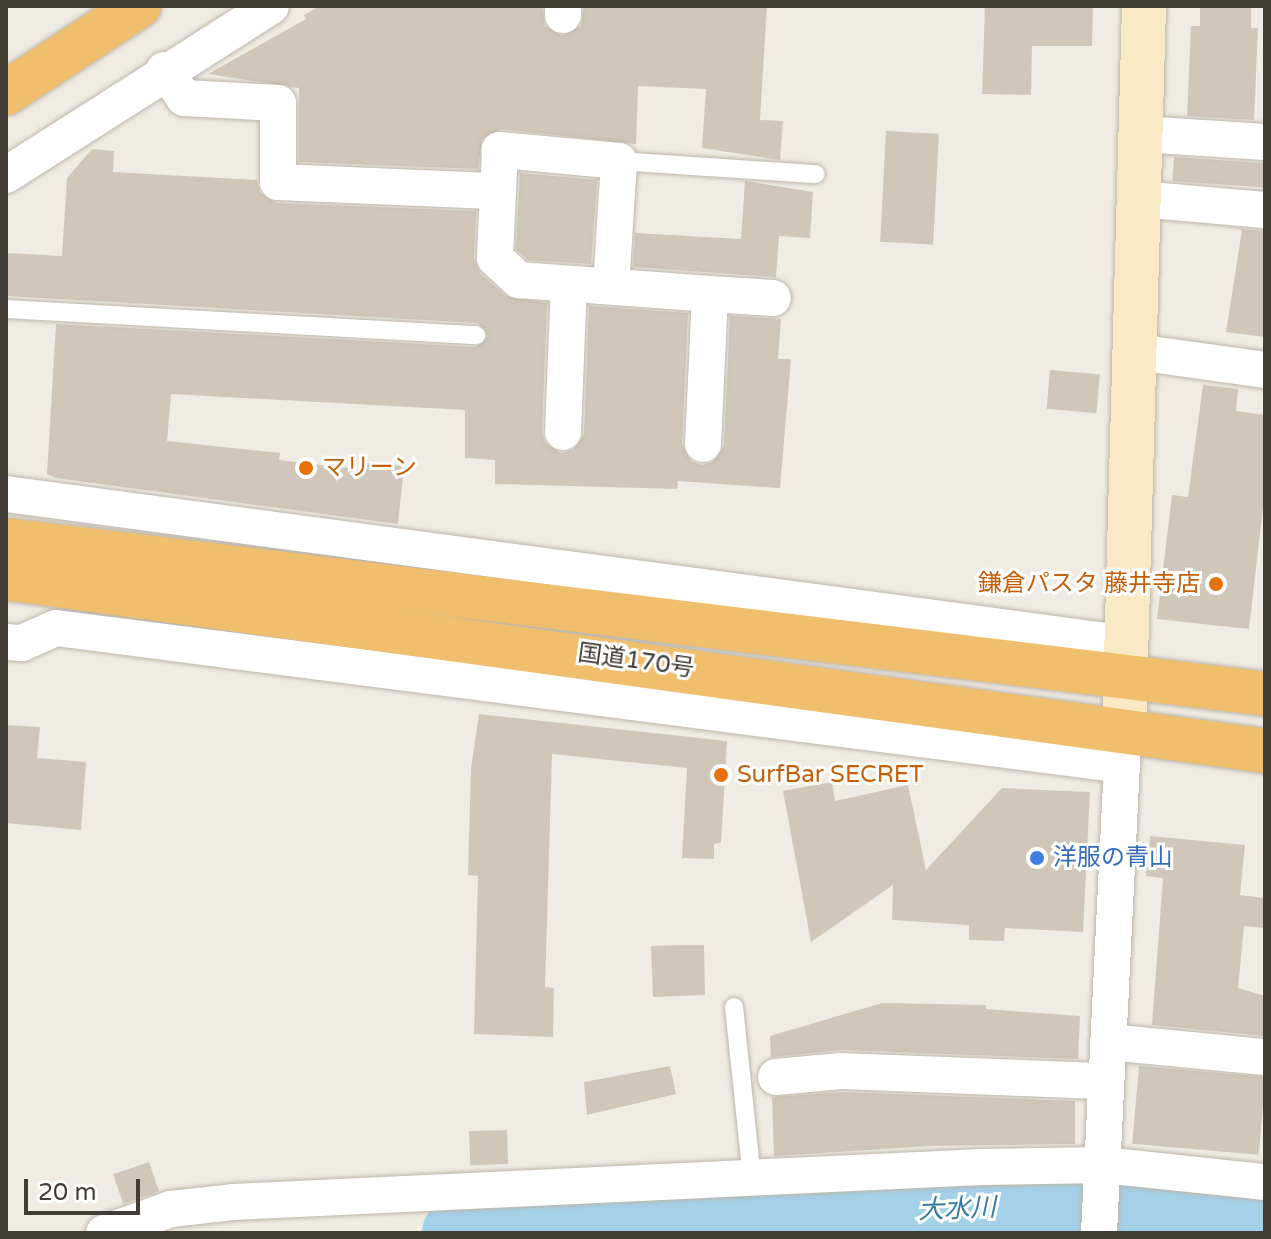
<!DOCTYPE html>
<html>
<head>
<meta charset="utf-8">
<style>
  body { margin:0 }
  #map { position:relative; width:1271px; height:1239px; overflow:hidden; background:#f0ece4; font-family:"Varela Round","Noto Sans JP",sans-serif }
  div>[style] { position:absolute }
  .river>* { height:70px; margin:-35px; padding:0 35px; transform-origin:35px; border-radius:35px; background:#a4d0e8 }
  .building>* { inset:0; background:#d0c7ba; transform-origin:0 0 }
  .roads { filter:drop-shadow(0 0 2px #bdb6aa) drop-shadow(0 0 2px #bdb6aa) }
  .lane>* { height:18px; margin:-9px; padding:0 9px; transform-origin:9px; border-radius:9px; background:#fff }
  .street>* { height:36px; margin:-18px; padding:0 18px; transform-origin:18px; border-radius:18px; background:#fff }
  .secondary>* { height:44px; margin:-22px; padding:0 22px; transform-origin:22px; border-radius:22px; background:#f9eac5 }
  .highway>* { height:44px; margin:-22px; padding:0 22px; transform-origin:22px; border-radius:22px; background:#f0bf6e }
  .dots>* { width:22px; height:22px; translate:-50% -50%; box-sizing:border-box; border:4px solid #fff; border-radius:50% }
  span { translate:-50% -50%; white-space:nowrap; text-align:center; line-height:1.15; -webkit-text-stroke:6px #fff; paint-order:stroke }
  .food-label { font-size:24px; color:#c56008 }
  .left { translate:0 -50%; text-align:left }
  .right { translate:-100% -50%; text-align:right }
  .street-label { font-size:24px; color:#413c34 }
  .shop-label { font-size:24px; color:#366cbe }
  .water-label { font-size:26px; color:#387aa2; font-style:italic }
  .frame { position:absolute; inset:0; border:8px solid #413c34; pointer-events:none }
  .scale { position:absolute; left:24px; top:1179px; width:116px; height:36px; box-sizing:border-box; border:4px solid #413c34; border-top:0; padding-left:10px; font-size:24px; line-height:28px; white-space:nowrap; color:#413c34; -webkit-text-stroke:6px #fff; paint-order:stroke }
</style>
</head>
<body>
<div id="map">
  <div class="river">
    <div style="left:457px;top:1233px;width:529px;rotate:-2.82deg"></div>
    <div style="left:985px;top:1207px;width:148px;rotate:1.5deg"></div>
    <div style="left:1133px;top:1211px;width:133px;rotate:6.1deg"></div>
  </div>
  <div class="building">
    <div style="clip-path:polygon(320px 6px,542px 6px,545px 26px,562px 36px,581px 26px,584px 6px,767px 6px,760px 120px,783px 121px,780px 160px,702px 148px,706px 89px,638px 86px,636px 144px,501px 129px,482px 139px,478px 169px,299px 162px,299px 88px,208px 74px,306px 19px,304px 15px)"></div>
    <div style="clip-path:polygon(985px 6px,1093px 6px,1092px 46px,1032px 46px,1031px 95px,982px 94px)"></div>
    <div style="clip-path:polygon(1200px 6px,1251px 6px,1251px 28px,1258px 28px,1254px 120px,1187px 116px,1191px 26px,1200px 26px)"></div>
    <div style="left:886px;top:131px;width:53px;height:111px;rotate:3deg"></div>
    <div style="clip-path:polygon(92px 149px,114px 151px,113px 172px,257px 180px,260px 193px,276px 203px,476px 211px,474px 258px,480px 273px,506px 296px,547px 303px,542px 432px,545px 442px,561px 453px,573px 450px,584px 434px,589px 306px,688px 313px,682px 444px,691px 461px,701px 465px,713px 462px,724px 446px,730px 316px,781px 319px,778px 359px,791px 359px,780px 488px,678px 481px,677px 489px,495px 484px,495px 460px,465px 458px,465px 410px,171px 394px,167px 441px,280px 453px,279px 460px,366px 470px,366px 463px,404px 466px,398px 524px,56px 478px,47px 474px,56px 324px,475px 347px,488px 336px,477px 323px,6px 296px,6px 253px,62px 256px,67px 178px)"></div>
    <div style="left:1174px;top:157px;width:91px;height:24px;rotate:4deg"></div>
    <div style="clip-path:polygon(520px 173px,597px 180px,591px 264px,528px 260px,516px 249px)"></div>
    <div style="clip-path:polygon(745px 181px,813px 192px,810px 238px,779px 236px,776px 277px,633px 267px,635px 233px,741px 239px)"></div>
    <div style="clip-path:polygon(1233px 228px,1265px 231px,1265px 337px,1226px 332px,1242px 230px)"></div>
    <div style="left:1050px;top:370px;width:50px;height:39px;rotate:5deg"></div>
    <div style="clip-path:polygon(1203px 385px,1238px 389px,1236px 411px,1265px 415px,1265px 490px,1249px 629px,1157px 619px,1172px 495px,1188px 497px)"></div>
    <div style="clip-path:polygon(479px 714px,727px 741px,721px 843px,714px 844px,714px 859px,682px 858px,687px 768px,552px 754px,545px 987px,554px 988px,553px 1037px,474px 1034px,478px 876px,468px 875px,471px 768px)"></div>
    <div style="clip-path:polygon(6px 725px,40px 727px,37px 758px,86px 762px,81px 830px,6px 823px)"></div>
    <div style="clip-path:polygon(832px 782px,835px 801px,908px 785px,926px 870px,1002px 788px,1090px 792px,1083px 932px,1005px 928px,1004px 941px,969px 940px,969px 925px,892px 920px,893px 885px,811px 942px,783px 791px)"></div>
    <div style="clip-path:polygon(1150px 836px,1245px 845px,1240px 895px,1265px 898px,1265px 928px,1244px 926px,1238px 988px,1265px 996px,1265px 1036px,1152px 1025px,1163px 878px,1146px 876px)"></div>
    <div style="clip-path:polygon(681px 945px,704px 945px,705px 995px,653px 997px,651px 946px)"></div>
    <div style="clip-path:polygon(882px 1003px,986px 1005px,986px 1009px,1080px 1016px,1078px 1059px,842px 1050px,771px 1057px,770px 1036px)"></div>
    <div style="clip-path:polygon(670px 1066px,676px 1094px,587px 1115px,584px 1082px)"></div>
    <div style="left:1139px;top:1066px;width:127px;height:78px;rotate:5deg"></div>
    <div style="clip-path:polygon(842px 1092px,1075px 1101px,1075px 1144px,931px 1146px,774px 1156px,772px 1097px)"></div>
    <div style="left:507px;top:1130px;width:34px;height:38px;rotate:88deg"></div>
    <div style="left:149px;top:1162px;width:31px;height:38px;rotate:71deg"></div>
  </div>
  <div class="roads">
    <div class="lane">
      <div style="left:619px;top:161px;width:197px;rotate:3.8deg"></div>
      <div style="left:6px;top:309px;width:471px;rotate:3.2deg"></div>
      <div style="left:734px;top:1007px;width:171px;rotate:84deg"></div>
    </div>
    <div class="street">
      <div style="left:563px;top:15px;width:9px;rotate:-90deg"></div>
      <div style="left:164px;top:70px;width:34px;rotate:54deg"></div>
      <div style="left:184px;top:98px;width:94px;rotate:3deg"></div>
      <div style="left:278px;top:103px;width:79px;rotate:90deg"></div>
      <div style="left:278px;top:182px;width:219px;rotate:2.4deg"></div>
      <div style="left:1141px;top:134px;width:124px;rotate:3.7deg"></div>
      <div style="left:6px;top:175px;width:314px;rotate:-32.5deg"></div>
      <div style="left:1139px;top:199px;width:126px;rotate:5deg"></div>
      <div style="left:611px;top:286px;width:125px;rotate:-86.3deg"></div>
      <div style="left:619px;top:161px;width:120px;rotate:-174.7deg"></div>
      <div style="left:500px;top:150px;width:108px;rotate:92.7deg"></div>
      <div style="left:495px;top:258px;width:33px;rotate:43deg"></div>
      <div style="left:519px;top:280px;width:192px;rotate:4.2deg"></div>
      <div style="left:710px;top:294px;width:63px;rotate:3.6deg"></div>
      <div style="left:1136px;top:352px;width:130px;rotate:7.9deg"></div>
      <div style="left:563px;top:432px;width:148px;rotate:-87.7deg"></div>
      <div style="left:703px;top:444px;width:150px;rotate:-87.3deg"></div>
      <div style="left:6px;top:494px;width:1133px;rotate:7.61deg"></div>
      <div style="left:6px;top:642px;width:16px;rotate:4deg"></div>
      <div style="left:22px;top:643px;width:37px;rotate:-24deg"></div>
      <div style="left:56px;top:628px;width:1075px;rotate:7.32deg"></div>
      <div style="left:1108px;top:1042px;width:158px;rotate:5.5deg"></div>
      <div style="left:776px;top:1077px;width:65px;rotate:-5.3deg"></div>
      <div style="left:841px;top:1071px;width:265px;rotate:2.2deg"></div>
      <div style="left:104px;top:1233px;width:71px;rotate:-19.7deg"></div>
      <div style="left:171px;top:1209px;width:62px;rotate:-6.4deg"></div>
      <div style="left:233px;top:1202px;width:750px;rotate:-2.68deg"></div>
      <div style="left:982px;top:1167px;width:121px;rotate:-0.9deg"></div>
      <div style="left:1103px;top:1165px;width:163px;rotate:6deg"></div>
      <div style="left:1099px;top:1233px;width:494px;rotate:-87.2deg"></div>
    </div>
    <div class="secondary">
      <div style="left:1124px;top:731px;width:725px;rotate:-88.42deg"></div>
    </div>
    <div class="highway">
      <div style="left:6px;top:93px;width:159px;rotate:-33.2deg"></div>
      <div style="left:6px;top:540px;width:1268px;rotate:6.97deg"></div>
      <div style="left:6px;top:578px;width:1271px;rotate:7.82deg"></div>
    </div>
  </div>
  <div class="dots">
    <div style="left:306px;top:468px;background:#e8710a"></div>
    <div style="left:1216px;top:584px;background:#e8710a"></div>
    <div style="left:721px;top:775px;background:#e8710a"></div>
    <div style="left:1037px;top:858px;background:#3f7fe0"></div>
  </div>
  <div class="food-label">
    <span class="left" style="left:322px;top:468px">マリーン</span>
    <span class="right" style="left:1200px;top:584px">鎌倉パスタ 藤井寺店</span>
    <span class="left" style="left:737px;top:775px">SurfBar SECRET</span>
  </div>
  <div class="street-label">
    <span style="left:636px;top:661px;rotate:8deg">国道170号</span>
  </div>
  <div class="shop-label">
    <span class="left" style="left:1053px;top:858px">洋服の青山</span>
  </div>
  <div class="water-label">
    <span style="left:957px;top:1209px;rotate:-2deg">大水川</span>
  </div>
  <div class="frame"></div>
  <div class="scale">20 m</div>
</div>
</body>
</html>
